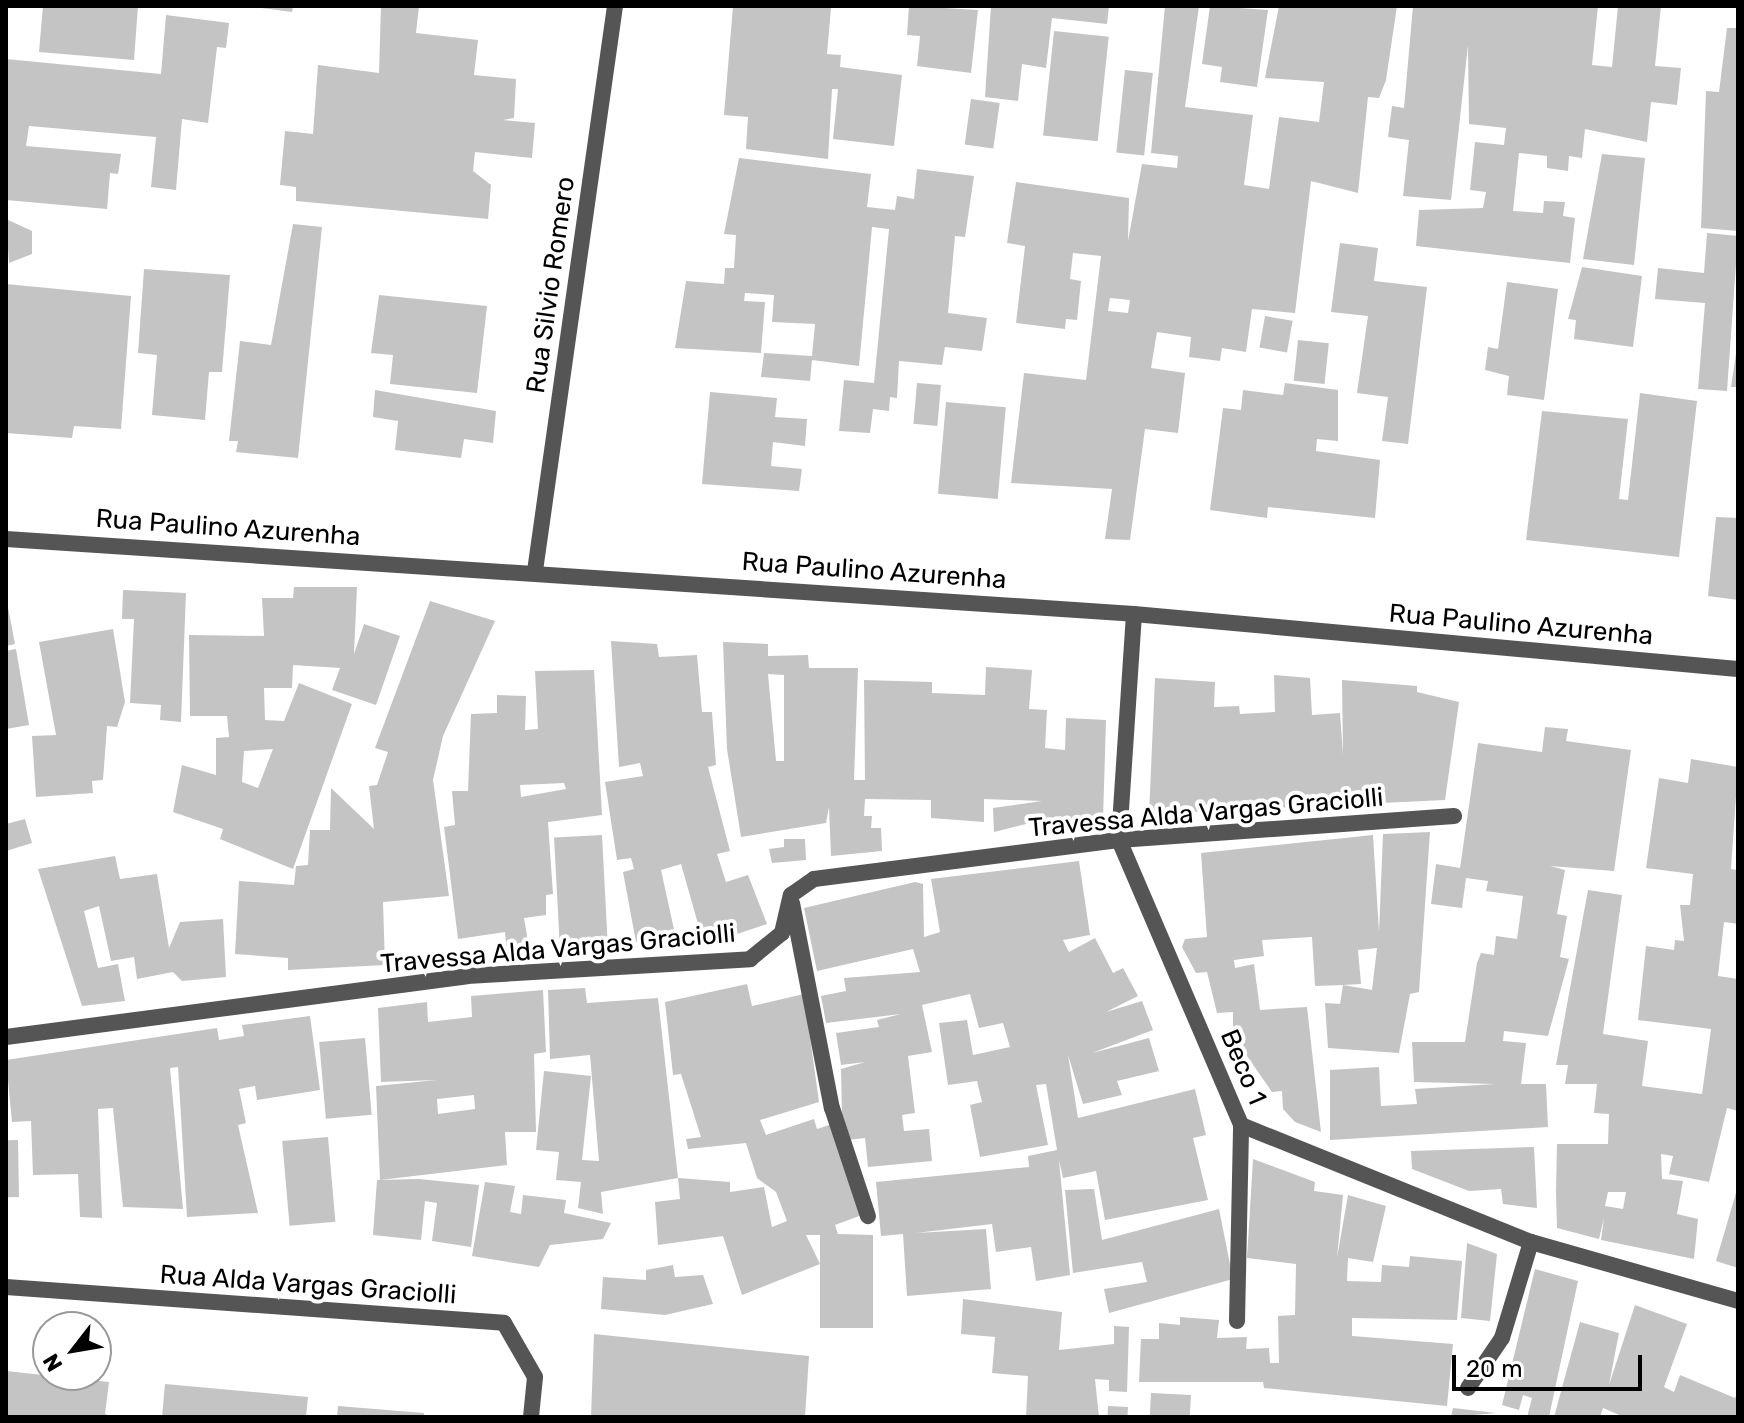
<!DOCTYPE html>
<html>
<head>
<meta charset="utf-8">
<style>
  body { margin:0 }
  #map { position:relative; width:1744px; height:1423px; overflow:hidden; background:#fff; font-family:Rubik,sans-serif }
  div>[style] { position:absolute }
  .building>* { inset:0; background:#c4c4c4; transform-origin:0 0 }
  .service>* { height:16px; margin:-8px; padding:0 8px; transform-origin:8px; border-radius:8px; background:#555 }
  .minor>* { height:16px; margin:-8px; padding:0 8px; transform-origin:8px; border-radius:8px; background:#555 }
  .tertiary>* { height:16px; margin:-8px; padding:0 8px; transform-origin:8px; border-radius:8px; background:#555 }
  span { translate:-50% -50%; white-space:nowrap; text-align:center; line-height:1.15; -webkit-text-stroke:8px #fff; paint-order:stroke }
  .street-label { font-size:26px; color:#000 }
  .frame { position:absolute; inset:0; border:8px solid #000; pointer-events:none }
  .north { position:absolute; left:32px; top:1311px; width:80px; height:80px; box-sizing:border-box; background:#fff; border:2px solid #999; border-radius:50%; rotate:239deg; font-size:22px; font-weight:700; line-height:32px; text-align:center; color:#000 }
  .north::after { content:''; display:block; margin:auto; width:28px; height:36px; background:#000; clip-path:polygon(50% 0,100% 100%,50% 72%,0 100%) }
  .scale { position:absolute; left:1452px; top:1355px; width:190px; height:36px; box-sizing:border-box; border:4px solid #000; border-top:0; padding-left:10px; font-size:24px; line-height:28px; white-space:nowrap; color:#000; -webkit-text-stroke:6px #fff; paint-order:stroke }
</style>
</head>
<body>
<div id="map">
  <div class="building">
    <div style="clip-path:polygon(43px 6px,138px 6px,134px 60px,39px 52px)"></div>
    <div style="clip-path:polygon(246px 6px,293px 6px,292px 12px)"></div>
    <div style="clip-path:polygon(381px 6px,419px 6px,416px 33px,478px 40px,474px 75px,516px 79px,514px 118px,503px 120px,535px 123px,532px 158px,475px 152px,473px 171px,491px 185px,488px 219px,296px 201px,296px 187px,280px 185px,285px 131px,313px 134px,318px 65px,379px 73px)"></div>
    <div style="clip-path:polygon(733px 6px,831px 8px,827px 54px,841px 55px,840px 67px,902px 75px,894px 146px,833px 139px,838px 89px,832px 89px,828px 159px,746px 149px,748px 117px,724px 115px)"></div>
    <div style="clip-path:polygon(909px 6px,978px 10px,971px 73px,917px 66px,920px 36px,907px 35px)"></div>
    <div style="clip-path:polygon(991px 6px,1109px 6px,1107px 24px,1052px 18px,1046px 68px,1022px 64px,1018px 101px,985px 97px)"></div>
    <div style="clip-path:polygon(evenodd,1165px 6px,1199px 6px,1185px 107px,1253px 115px,1244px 185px,1269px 189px,1279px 117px,1319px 122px,1324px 82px,1265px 78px,1279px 6px,1397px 6px,1386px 80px,1379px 98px,1368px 97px,1358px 193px,1311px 181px,1295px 313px,1252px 309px,1246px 352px,1222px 348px,1220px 361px,1189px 357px,1191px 337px,1157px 332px,1151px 368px,1185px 373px,1178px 433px,1145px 429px,1130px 540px,1105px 539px,1112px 489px,1011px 483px,1024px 373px,1086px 380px,1101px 256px,1073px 253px,1070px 279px,1081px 281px,1077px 320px,1066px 319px,1065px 329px,1016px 323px,1025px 246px,1007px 243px,1016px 182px,1129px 198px,1128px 241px,1142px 164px,1177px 168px,1178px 156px,1151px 153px,1165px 6px,1110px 298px,1130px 300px,1128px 313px,1108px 311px,1110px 298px)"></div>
    <div style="clip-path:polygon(1210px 6px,1268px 10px,1257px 87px,1220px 82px,1222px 67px,1202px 64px)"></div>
    <div style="clip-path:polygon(1413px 6px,1598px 6px,1592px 65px,1612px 67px,1618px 6px,1661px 6px,1655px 66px,1681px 68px,1677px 105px,1651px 102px,1647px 142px,1585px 129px,1582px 158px,1569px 156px,1568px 171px,1547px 168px,1547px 156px,1519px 153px,1513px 211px,1543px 213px,1544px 201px,1565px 202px,1563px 216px,1575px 218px,1570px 263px,1416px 246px,1419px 210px,1483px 208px,1486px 192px,1470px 190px,1475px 142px,1504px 145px,1506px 128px,1469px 124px,1468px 45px,1451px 200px,1403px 196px,1409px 140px,1388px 137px,1392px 106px,1404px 108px)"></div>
    <div style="clip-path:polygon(166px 15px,229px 23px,226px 48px,217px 47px,208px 123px,182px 119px,176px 190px,151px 187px,156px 137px,29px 126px,26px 146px,121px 154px,118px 174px,110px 173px,107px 209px,6px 200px,6px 59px,161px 74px)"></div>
    <div style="clip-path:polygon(1727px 28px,1738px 28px,1738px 231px,1701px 228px,1706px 91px,1719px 92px)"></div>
    <div style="left:1054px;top:31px;width:55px;height:105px;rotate:6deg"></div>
    <div style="left:1125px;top:70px;width:28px;height:83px;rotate:6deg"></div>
    <div style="left:971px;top:99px;width:29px;height:46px;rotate:8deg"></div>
    <div style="clip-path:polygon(1602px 154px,1645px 158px,1634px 265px,1583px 259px)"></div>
    <div style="clip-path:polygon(739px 158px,871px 174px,867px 207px,895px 210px,897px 196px,914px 199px,917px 169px,974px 176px,965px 237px,955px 236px,948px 313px,987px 318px,982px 351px,945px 347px,942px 365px,899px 361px,897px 398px,890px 397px,889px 411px,873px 409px,870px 433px,839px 431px,844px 380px,874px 383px,889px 229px,872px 227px,859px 366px,812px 360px,810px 381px,761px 377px,764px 353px,812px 356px,815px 324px,772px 322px,774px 295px,745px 293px,744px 301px,765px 302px,761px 353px,675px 348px,686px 281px,724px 284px,725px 268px,734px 268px,736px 235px,724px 234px)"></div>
    <div style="clip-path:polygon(6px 219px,32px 231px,32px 254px,9px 263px)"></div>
    <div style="clip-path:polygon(293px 224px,322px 227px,298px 458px,236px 452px,238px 441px,229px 441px,240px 341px,271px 345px)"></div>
    <div style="clip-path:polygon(1707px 233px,1738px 236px,1727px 391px,1698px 389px,1705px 303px,1655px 299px,1658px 268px,1704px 273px)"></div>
    <div style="clip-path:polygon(1340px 243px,1378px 248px,1374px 281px,1427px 287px,1408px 444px,1382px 441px,1388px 397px,1357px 393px,1368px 316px,1331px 312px)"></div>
    <div style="clip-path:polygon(1582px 267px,1642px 276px,1633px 347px,1574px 339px,1576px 320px,1568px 319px)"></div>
    <div style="clip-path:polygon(144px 269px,230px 275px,222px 372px,209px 372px,205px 420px,152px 415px,157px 355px,138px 353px)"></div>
    <div style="clip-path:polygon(1507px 282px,1558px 289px,1544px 400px,1507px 395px,1509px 376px,1485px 370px,1488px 347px,1498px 349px)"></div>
    <div style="clip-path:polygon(6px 284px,131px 296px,121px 429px,74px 426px,72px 438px,6px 433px)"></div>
    <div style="clip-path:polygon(379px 295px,487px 306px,477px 393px,390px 384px,393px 355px,371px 353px)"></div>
    <div style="left:1265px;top:316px;width:28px;height:32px;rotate:10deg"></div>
    <div style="left:1298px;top:340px;width:31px;height:41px;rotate:6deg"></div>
    <div style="clip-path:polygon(1738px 340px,1738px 387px,1731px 387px)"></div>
    <div style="left:917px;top:383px;width:24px;height:41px;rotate:5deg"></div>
    <div style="clip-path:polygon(1285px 383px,1338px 390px,1338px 441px,1317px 439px,1316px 451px,1380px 460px,1375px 518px,1268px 507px,1267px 518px,1210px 510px,1223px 408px,1241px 410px,1243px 390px,1283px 395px)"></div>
    <div style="clip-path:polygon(375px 390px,496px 411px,493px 443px,464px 439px,461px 458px,395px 450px,398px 421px,373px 417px)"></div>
    <div style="clip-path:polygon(710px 392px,777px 398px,775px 417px,807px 419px,805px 446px,773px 442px,771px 466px,802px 469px,799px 491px,702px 484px)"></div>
    <div style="clip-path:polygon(1640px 393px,1697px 401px,1679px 557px,1526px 540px,1542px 411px,1628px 419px,1619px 499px,1628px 500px)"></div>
    <div style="left:946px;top:402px;width:60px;height:92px;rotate:5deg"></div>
    <div style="clip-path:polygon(1716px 517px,1738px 518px,1738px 600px,1708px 596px)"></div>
    <div style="clip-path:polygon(evenodd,294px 587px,357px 587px,354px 654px,364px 624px,400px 636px,376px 705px,332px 690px,340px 668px,293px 665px,292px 688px,264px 688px,265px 720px,284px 721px,299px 683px,352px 704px,293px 869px,220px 839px,223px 829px,173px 812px,182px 765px,216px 775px,216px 738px,229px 737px,227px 716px,190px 716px,189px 635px,264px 636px,262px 598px,293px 598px,294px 587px,273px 749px,258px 788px,242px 782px,244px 751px,273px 749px)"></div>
    <div style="clip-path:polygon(123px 590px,186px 593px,181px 722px,160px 720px,161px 705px,130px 703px,134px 619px,122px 619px)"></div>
    <div style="clip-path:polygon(6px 597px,15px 644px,6px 646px)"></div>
    <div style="clip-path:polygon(430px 601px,495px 621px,443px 736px,433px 780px,449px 896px,383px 902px,385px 965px,288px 970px,288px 958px,235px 954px,239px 881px,294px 885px,296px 866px,308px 865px,310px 830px,330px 830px,331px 788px,374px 829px,369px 786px,377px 785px,388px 752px,375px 748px)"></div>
    <div style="clip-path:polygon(113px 629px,125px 702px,117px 727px,107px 726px,103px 780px,92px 781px,93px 793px,36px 797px,32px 736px,56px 735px,39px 642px)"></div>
    <div style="clip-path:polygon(611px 641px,657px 644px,659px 657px,697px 655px,702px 712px,712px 712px,716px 765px,708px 767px,730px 851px,717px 854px,726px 882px,748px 875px,767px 924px,704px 945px,681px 864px,661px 870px,675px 934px,636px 942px,623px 872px,634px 869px,631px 858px,617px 860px,605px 782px,643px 776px,640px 763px,619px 767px)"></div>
    <div style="clip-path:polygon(evenodd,723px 642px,768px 644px,768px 656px,808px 655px,809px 668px,858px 668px,854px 780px,865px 780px,864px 680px,932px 682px,932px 693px,985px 695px,986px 667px,1032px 670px,1029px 709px,1047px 710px,1045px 748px,1065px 750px,1066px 718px,1106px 720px,1103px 820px,1042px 820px,994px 832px,993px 808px,1042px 801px,984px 799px,984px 822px,931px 818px,931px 800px,865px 799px,864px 816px,872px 816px,871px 828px,881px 828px,882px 851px,831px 856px,829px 807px,826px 823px,741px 837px,727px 749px,723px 642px,768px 674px,784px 675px,784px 761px,776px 761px,768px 674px)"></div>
    <div style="clip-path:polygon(16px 649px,29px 725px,6px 729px,6px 651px)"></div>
    <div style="clip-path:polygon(evenodd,594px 670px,602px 815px,548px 822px,553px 894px,546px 895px,546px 915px,524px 918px,530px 953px,507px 955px,505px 932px,458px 939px,444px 827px,455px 825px,452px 791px,468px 791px,471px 714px,497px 713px,497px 695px,526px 696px,525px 730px,538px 729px,535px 671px,594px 670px,564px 783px,566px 789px,521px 797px,520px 785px,564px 783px)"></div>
    <div style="clip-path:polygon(1274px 675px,1310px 678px,1312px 715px,1340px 713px,1343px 755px,1342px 680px,1417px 686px,1417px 692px,1459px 702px,1445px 800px,1149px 814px,1155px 678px,1215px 682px,1214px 707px,1239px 706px,1240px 714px,1275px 712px)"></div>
    <div style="clip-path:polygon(1545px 727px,1568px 729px,1566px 741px,1631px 750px,1614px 871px,1550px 866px,1565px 870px,1557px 914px,1567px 916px,1560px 957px,1569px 959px,1548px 1036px,1504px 1031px,1503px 1041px,1526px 1043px,1521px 1084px,1546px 1084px,1548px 1127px,1330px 1140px,1330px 1070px,1379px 1067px,1381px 1106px,1417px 1104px,1415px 1089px,1495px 1084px,1414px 1082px,1412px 1042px,1465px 1042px,1477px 963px,1481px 953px,1494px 955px,1496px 936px,1517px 939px,1523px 896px,1486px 891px,1488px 881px,1466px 878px,1462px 908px,1431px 904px,1436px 864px,1460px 868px,1478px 743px,1542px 752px)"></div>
    <div style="clip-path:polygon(evenodd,1691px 759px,1738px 767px,1731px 869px,1738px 870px,1738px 924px,1724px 922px,1718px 976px,1738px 979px,1738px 1111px,1727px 1108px,1709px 1182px,1669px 1174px,1673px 1156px,1661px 1154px,1662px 1179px,1683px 1181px,1677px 1214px,1698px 1219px,1694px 1259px,1601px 1240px,1604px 1218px,1599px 1239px,1557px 1228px,1556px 1192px,1557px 1144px,1608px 1144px,1609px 1114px,1594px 1113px,1597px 1084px,1565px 1084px,1568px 1065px,1556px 1065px,1588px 890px,1622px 895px,1603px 1034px,1648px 1041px,1642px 1086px,1702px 1094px,1711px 1029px,1638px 1020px,1646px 946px,1674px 950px,1675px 940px,1684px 941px,1680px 905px,1690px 905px,1693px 874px,1646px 868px,1659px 778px,1688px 783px,1691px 759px,1608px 1192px,1626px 1192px,1623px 1209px,1605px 1206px,1608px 1192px)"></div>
    <div style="clip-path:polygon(25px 819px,32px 843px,6px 851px,6px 824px)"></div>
    <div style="clip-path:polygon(evenodd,1430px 832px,1419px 992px,1410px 994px,1399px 1053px,1328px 1048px,1325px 1003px,1340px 1004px,1343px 985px,1315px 986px,1312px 937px,1262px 940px,1264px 956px,1234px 960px,1235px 968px,1254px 964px,1260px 1010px,1307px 1007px,1321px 1132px,1295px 1122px,1283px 1109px,1282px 1091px,1272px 1092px,1233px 1036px,1233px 1012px,1217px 1013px,1207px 972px,1196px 973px,1182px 947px,1185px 939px,1207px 937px,1201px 853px,1373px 835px,1379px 932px,1383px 834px,1430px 832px,1377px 948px,1372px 990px,1343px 985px,1361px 984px,1358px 950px,1377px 948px)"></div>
    <div style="left:602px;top:835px;width:112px;height:48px;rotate:87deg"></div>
    <div style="clip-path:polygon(784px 839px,805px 839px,806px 860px,772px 863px,769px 849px,784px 847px)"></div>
    <div style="clip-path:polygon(115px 856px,120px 879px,157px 874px,169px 948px,180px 922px,223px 919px,226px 977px,182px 981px,173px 972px,137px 979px,134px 957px,111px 961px,99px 906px,84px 911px,98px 968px,118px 964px,125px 1001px,82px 1006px,38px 869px)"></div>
    <div style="clip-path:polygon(1079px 861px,1090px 935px,1063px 940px,1069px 952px,1095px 938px,1113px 973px,1123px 968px,1138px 996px,1106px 1012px,1142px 1001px,1153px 1030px,1092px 1053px,1149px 1038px,1159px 1071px,1117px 1081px,1122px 1095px,1083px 1104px,1068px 1055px,1078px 1118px,1195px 1089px,1206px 1135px,1193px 1138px,1208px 1200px,1105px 1220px,1096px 1171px,1063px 1178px,1059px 1160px,1070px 1275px,1036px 1281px,1031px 1247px,996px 1252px,992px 1224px,916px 1233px,986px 1229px,991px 1289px,907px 1296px,903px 1234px,881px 1236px,876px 1182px,1029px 1167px,1028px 1156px,1057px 1150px,1046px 1084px,1036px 1085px,1048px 1145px,980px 1157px,970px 1105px,982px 1102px,977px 1081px,948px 1085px,939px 1023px,967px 1020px,973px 1055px,1010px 1047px,1003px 1023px,979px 1028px,970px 994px,922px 1005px,932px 1052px,908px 1056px,915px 1113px,902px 1115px,904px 1131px,929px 1129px,932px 1161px,868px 1167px,865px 1138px,847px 1140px,842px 1117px,841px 1069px,865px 1062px,841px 1065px,836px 1033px,879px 1027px,877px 1020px,901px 1014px,826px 1023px,821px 996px,846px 991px,844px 978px,920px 972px,913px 949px,817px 971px,804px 908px,915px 882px,923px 884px,924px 937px,940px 932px,931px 879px)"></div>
    <div style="clip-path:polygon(747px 984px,752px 1006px,804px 994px,819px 1102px,760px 1120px,766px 1135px,814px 1119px,817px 1129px,832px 1124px,862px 1215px,835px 1225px,838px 1234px,873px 1235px,873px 1328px,820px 1328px,820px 1235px,806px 1235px,820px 1264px,742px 1295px,723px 1236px,658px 1245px,655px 1202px,680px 1199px,678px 1178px,730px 1182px,730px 1192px,764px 1187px,772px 1227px,787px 1221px,776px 1192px,757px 1178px,746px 1143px,688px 1149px,686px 1139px,701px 1137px,681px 1074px,673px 1075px,665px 1002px)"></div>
    <div style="clip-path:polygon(585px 988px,587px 1003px,658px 998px,678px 1178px,601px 1192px,603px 1214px,578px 1208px,581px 1182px,556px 1180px,559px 1152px,536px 1150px,544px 1071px,591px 1076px,582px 1160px,599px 1161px,590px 1055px,550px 1059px,548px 990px)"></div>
    <div style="clip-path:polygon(evenodd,543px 990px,546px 1052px,534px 1054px,536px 1132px,505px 1132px,507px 1165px,380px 1180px,376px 1086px,437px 1080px,381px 1082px,378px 1008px,427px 1002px,428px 1022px,472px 1017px,471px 996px,543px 990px,474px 1095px,475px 1109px,438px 1114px,437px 1099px,474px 1095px)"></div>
    <div style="clip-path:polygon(310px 1016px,320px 1090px,257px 1100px,255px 1086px,239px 1089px,246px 1123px,238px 1125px,258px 1213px,187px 1217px,178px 1067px,170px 1068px,183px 1209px,123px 1207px,113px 1108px,98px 1109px,102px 1218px,80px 1217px,78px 1174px,33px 1175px,31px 1121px,12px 1122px,6px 1060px,217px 1028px,219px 1040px,244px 1036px,242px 1025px)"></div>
    <div style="left:365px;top:1038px;width:77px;height:46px;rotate:85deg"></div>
    <div style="left:328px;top:1137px;width:85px;height:46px;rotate:85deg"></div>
    <div style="left:18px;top:1140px;width:57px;height:12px;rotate:89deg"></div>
    <div style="clip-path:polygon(1534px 1147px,1537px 1208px,1503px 1204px,1501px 1189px,1469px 1191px,1412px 1169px,1411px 1151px)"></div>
    <div style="clip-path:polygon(1253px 1159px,1315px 1182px,1314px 1191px,1343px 1195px,1337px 1258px,1348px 1195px,1386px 1206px,1373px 1262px,1348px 1258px,1347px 1281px,1381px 1282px,1382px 1265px,1409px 1267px,1410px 1256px,1462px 1261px,1457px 1320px,1352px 1318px,1352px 1336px,1453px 1344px,1447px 1406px,1264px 1388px,1263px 1382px,1139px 1382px,1141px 1339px,1159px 1339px,1159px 1323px,1180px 1325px,1180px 1317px,1219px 1320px,1217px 1338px,1247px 1337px,1246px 1349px,1269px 1348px,1270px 1363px,1279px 1363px,1278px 1316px,1295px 1315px,1296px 1264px,1247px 1258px)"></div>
    <div style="clip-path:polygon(419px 1179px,479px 1185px,471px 1247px,432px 1241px,437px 1203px,425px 1201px,421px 1240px,373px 1235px,377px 1180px)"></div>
    <div style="clip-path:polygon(485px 1182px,515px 1186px,510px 1212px,521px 1214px,523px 1195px,566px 1200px,564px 1213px,611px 1223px,603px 1239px,550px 1245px,539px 1267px,472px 1256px)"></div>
    <div style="clip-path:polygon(1738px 1186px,1738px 1268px,1716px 1261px)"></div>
    <div style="clip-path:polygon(1094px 1189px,1102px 1240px,1219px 1209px,1233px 1279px,1109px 1313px,1104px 1289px,1147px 1282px,1142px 1262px,1073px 1273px,1065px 1190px)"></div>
    <div style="clip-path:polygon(1467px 1243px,1497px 1254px,1490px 1321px,1461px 1318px)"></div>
    <div style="clip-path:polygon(673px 1265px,675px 1277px,703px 1275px,713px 1304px,665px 1315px,601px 1309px,603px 1277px,646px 1280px,646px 1270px)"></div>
    <div style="clip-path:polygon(1535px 1269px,1578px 1281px,1549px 1417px,1527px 1417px,1532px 1398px,1523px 1395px,1519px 1410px,1502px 1405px)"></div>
    <div style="clip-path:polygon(963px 1299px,1062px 1312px,1059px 1350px,1114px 1344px,1114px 1326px,1129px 1327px,1127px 1392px,1109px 1391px,1109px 1380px,1095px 1379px,1099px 1417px,1026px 1417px,1028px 1376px,992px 1373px,995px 1337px,961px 1334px)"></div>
    <div style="clip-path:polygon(1635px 1305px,1687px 1324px,1664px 1387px,1674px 1392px,1680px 1375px,1735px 1398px,1738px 1392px,1738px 1417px,1624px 1417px,1603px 1408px,1600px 1417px,1554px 1417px,1580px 1322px,1619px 1333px,1609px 1385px)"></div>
    <div style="clip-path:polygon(594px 1334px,809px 1356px,805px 1417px,591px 1417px)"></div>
    <div style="clip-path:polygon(6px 1371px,109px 1382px,105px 1414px,113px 1417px,6px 1417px)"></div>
    <div style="clip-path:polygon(165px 1384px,308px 1397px,306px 1417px,162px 1417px)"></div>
    <div style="left:1151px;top:1393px;width:40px;height:24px;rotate:3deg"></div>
    <div style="clip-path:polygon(338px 1406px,424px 1413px,424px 1417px,337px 1417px)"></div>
    <div style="left:1108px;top:1406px;width:20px;height:11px;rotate:3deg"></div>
    <div style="clip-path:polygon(1453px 1408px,1496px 1413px,1451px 1417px)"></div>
  </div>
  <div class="service">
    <div style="left:1134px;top:614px;width:226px;rotate:93.8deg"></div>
    <div style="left:1119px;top:840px;width:310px;rotate:66.8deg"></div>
    <div style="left:1241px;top:1125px;width:313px;rotate:22deg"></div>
    <div style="left:1531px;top:1242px;width:215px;rotate:15.9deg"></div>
    <div style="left:792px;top:903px;width:209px;rotate:79deg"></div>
    <div style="left:832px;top:1108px;width:114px;rotate:71.6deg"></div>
    <div style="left:6px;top:1037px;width:465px;rotate:-7.5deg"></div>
    <div style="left:467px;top:976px;width:284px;rotate:-3.4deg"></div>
    <div style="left:750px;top:959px;width:41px;rotate:-39.1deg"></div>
    <div style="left:782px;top:933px;width:39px;rotate:-77deg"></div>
    <div style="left:791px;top:895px;width:28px;rotate:-35deg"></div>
    <div style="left:814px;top:879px;width:307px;rotate:-7.3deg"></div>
    <div style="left:1119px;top:840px;width:336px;rotate:-4.1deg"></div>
    <div style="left:1237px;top:1321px;width:196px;rotate:-88.8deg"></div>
    <div style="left:1468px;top:1388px;width:60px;rotate:-55.8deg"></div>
    <div style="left:1502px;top:1338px;width:100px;rotate:-73.2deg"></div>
  </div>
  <div class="minor">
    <div style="left:535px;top:571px;width:571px;rotate:-81.94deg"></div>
    <div style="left:6px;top:1287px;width:499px;rotate:4.1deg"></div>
    <div style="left:504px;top:1323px;width:62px;rotate:60.1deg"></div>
    <div style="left:535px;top:1377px;width:40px;rotate:95.7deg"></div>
  </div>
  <div class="tertiary">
    <div style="left:6px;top:539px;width:1130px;rotate:3.8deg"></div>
    <div style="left:1134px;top:614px;width:606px;rotate:5.2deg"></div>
  </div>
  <div class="street-label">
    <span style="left:551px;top:285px;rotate:-82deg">Rua Silvio Romero</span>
    <span style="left:228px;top:528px;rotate:4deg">Rua Paulino Azurenha</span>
    <span style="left:874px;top:571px;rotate:4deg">Rua Paulino Azurenha</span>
    <span style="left:1521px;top:625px;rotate:5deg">Rua Paulino Azurenha</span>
    <span style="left:1206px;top:813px;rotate:-5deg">Travessa Alda Vargas Graciolli</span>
    <span style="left:558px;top:949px;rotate:-5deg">Travessa Alda Vargas Graciolli</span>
    <span style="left:1243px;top:1067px;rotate:67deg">Beco 1</span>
    <span style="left:308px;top:1285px;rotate:4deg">Rua Alda Vargas Graciolli</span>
  </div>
  <div class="frame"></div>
  <div class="north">N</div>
  <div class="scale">20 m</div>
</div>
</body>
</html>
